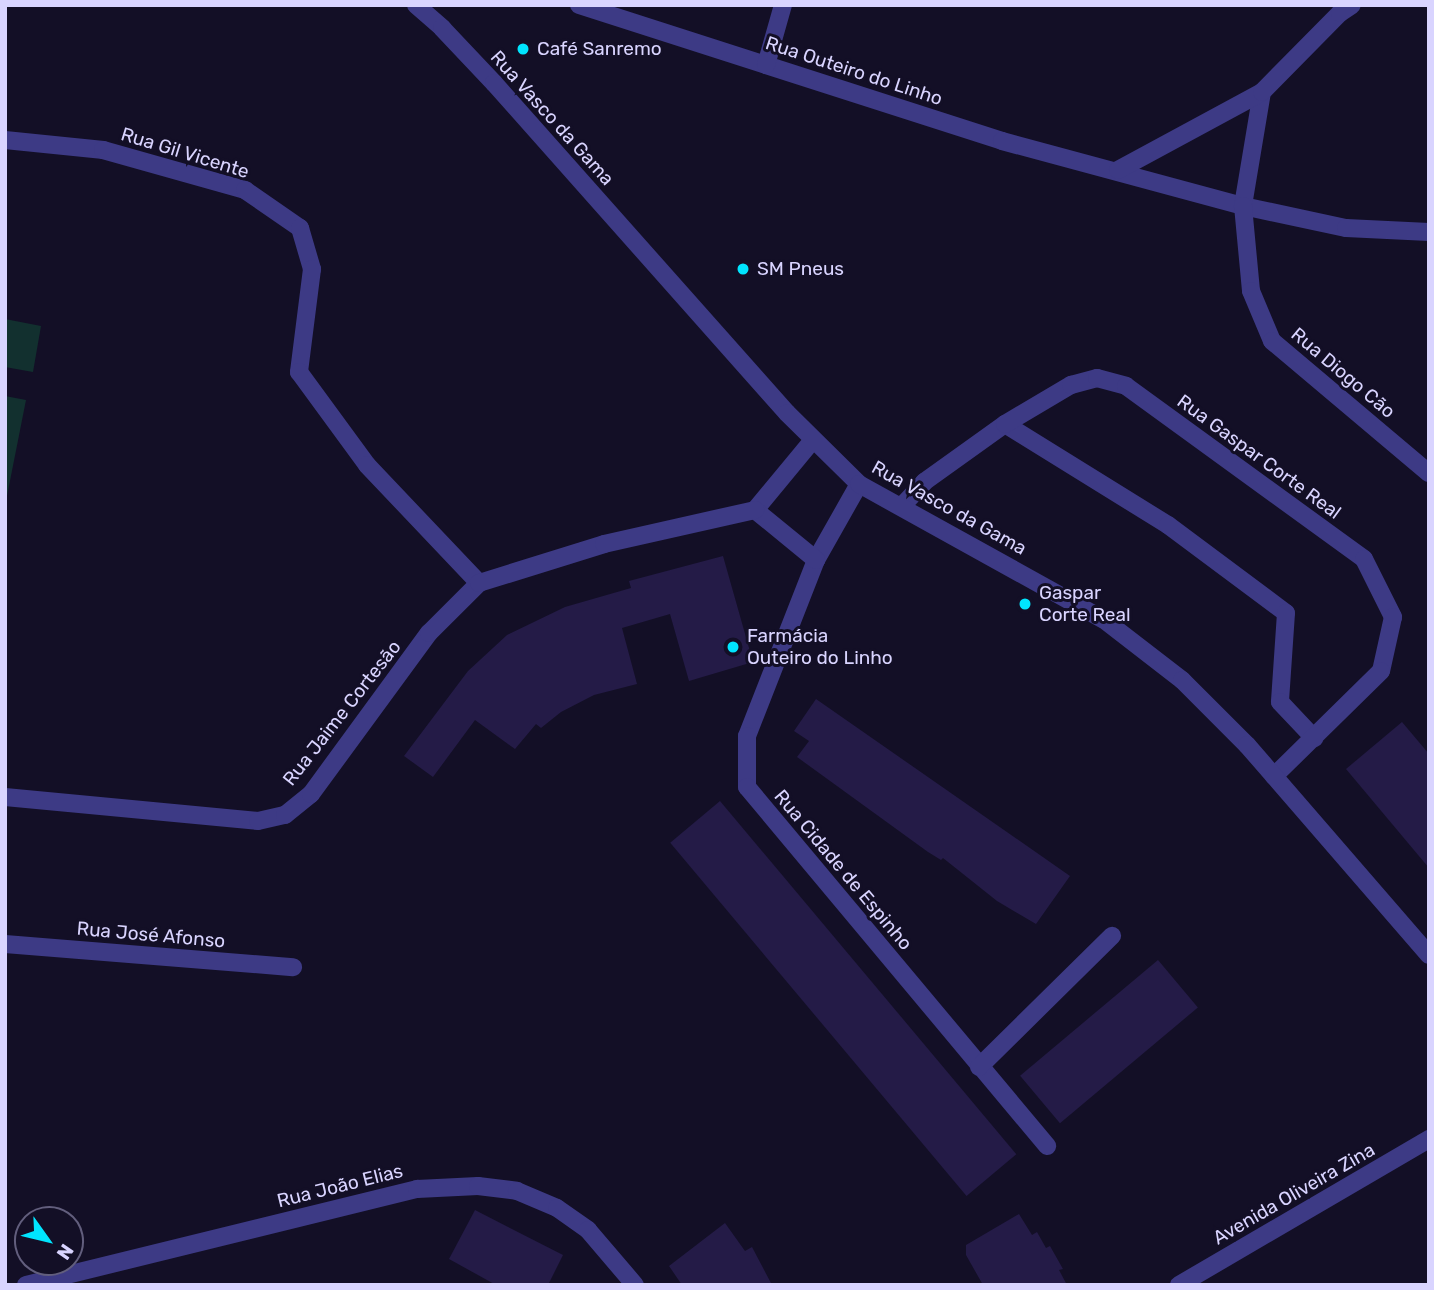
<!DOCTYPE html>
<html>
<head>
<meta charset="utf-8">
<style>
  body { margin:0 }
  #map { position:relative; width:1434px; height:1290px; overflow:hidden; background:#130f26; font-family:Rubik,sans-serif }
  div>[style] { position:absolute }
  .green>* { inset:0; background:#12302f }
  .building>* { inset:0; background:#241b47; transform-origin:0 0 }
  .minor>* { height:18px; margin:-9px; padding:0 9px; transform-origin:9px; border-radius:9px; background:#3d3a85 }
  .tertiary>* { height:18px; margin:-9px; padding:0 9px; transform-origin:9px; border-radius:9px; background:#3d3a85 }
  .dots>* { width:19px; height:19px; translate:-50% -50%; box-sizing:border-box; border:4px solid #130f26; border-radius:50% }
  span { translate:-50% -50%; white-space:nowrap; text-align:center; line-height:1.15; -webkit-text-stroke:6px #130f26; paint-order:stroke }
  .poi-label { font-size:19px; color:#d9d4ff }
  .left { translate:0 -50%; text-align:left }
  .street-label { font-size:19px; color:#d9d4ff }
  .frame { position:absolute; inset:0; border:7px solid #d9d4ff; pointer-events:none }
  .north { position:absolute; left:14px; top:1206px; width:70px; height:70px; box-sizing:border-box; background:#130f26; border:2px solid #625e7d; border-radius:50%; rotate:124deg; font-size:19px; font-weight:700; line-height:28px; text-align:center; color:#d9d4ff }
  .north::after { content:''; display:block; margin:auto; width:24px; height:32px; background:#00e5ff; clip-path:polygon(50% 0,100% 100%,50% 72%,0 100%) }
</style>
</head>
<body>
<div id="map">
  <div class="green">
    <div style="clip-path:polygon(5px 319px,41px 326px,33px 372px,5px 367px)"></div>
    <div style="clip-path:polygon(5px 396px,26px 400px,5px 506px)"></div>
  </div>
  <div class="building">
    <div style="clip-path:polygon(723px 556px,753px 662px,689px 681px,670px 614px,622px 628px,637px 684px,594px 695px,561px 712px,541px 728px,536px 724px,515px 749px,475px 720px,433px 777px,404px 756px,468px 671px,507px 635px,565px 607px,631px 588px,629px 581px)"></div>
    <div style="clip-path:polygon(816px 699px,1070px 876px,1036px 924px,997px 901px,943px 858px,941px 860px,928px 852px,797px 757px,809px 741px,794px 731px)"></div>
    <div style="clip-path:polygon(1402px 722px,1429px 754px,1429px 868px,1346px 769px)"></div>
    <div style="left:720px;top:801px;width:461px;height:65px;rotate:50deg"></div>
    <div style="left:1158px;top:960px;width:62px;height:180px;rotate:50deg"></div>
    <div style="clip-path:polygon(475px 1210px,563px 1255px,548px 1285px,496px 1285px,449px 1259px)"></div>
    <div style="clip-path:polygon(1019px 1214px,1032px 1235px,1037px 1232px,1046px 1248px,1050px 1246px,1063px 1269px,1059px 1270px,1067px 1285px,983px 1285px,966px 1255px,966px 1245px)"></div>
    <div style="clip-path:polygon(725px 1223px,745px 1251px,752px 1247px,772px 1285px,682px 1285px,669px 1266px)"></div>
  </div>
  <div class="minor">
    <div style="left:579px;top:5px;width:444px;rotate:17.8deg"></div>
    <div style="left:1002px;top:141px;width:250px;rotate:15.1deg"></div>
    <div style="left:1243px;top:206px;width:105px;rotate:12.1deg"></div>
    <div style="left:1346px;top:228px;width:83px;rotate:2.8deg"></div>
    <div style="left:766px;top:65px;width:62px;rotate:-74.2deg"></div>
    <div style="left:1262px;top:92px;width:116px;rotate:99.5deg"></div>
    <div style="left:1243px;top:206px;width:85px;rotate:84.6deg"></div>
    <div style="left:1251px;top:291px;width:54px;rotate:67.2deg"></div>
    <div style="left:1272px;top:341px;width:205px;rotate:40.1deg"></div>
    <div style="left:5px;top:140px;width:99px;rotate:5.8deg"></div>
    <div style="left:103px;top:150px;width:148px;rotate:15.7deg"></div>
    <div style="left:245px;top:190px;width:67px;rotate:34.6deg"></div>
    <div style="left:300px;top:228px;width:43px;rotate:73.7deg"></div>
    <div style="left:312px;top:269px;width:104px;rotate:97.2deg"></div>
    <div style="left:299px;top:372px;width:115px;rotate:53.8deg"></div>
    <div style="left:367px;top:465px;width:163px;rotate:46.5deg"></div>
    <div style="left:1118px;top:170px;width:164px;rotate:-28.4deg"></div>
    <div style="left:1262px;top:92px;width:111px;rotate:-45.4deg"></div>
    <div style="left:1340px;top:13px;width:14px;rotate:-34deg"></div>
    <div style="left:1005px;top:424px;width:192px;rotate:31.8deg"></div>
    <div style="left:1168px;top:525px;width:147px;rotate:36.7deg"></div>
    <div style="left:1286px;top:613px;width:89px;rotate:93.9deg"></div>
    <div style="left:1280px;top:702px;width:50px;rotate:46.6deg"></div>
    <div style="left:859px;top:484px;width:87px;rotate:119.5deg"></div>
    <div style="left:816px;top:560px;width:189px;rotate:111.4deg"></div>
    <div style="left:747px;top:736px;width:51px;rotate:90deg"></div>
    <div style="left:747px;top:787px;width:468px;rotate:50.1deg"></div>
    <div style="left:902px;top:506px;width:33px;rotate:-47deg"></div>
    <div style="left:924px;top:482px;width:100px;rotate:-35.6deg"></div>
    <div style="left:1005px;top:424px;width:77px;rotate:-30.6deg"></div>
    <div style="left:1071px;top:385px;width:27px;rotate:-15deg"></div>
    <div style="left:1097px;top:378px;width:30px;rotate:15deg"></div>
    <div style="left:1126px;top:386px;width:294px;rotate:36deg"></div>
    <div style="left:1364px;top:559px;width:65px;rotate:63.4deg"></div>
    <div style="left:1393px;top:617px;width:55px;rotate:102.5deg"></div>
    <div style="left:1381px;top:671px;width:150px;rotate:135.5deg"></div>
    <div style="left:755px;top:510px;width:91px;rotate:-50.4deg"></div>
    <div style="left:755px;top:510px;width:79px;rotate:39.3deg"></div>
    <div style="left:5px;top:797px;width:254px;rotate:5.4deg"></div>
    <div style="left:258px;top:821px;width:28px;rotate:-13deg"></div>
    <div style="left:285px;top:815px;width:33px;rotate:-39deg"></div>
    <div style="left:311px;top:794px;width:200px;rotate:-53.8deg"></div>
    <div style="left:429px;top:633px;width:71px;rotate:-45deg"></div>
    <div style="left:479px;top:583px;width:131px;rotate:-17.3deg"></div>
    <div style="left:604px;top:544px;width:155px;rotate:-12.7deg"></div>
    <div style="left:5px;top:944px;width:289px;rotate:4.6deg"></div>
    <div style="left:979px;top:1067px;width:187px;rotate:-44.6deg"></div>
    <div style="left:26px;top:1285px;width:403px;rotate:-13.8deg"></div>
    <div style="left:417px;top:1189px;width:61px;rotate:-2.8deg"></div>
    <div style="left:478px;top:1186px;width:39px;rotate:7deg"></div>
    <div style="left:517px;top:1191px;width:43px;rotate:23deg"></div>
    <div style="left:557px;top:1208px;width:38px;rotate:35deg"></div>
    <div style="left:588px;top:1230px;width:72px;rotate:49.5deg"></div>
  </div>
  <div class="tertiary">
    <div style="left:416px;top:5px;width:35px;rotate:41deg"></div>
    <div style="left:442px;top:28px;width:76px;rotate:46.6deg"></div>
    <div style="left:494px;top:83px;width:441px;rotate:48.4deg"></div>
    <div style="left:787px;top:413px;width:101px;rotate:44.6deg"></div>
    <div style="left:859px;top:484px;width:279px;rotate:29deg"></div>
    <div style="left:1103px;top:619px;width:100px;rotate:37.7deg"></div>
    <div style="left:1182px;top:680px;width:92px;rotate:45deg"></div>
    <div style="left:1247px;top:745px;width:278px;rotate:49.1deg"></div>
    <div style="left:1179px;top:1285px;width:290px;rotate:-30.3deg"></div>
  </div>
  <div class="dots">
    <div style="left:523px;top:49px;background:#00e5ff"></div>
    <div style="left:743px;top:269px;background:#00e5ff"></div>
    <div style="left:1025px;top:604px;background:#00e5ff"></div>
    <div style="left:733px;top:647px;background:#00e5ff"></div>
  </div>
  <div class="poi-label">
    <span class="left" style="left:537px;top:49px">Café Sanremo</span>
    <span class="left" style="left:757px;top:269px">SM Pneus</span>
    <span class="left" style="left:1039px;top:604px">Gaspar<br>Corte Real</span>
    <span class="left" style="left:747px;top:647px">Farmácia<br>Outeiro do Linho</span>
  </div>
  <div class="street-label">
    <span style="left:854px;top:71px;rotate:18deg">Rua Outeiro do Linho</span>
    <span style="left:552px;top:118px;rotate:48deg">Rua Vasco da Gama</span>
    <span style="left:185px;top:153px;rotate:17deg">Rua Gil Vicente</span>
    <span style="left:1343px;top:373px;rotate:40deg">Rua Diogo Cão</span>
    <span style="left:1259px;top:457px;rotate:36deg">Rua Gaspar Corte Real</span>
    <span style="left:949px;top:508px;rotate:29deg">Rua Vasco da Gama</span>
    <span style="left:342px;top:713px;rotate:-52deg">Rua Jaime Cortesão</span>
    <span style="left:843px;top:870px;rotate:50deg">Rua Cidade de Espinho</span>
    <span style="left:151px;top:935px;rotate:5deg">Rua José Afonso</span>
    <span style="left:340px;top:1186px;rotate:-14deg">Rua João Elias</span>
    <span style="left:1294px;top:1194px;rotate:-30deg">Avenida Oliveira Zina</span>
  </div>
  <div class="frame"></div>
  <div class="north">N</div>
</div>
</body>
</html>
